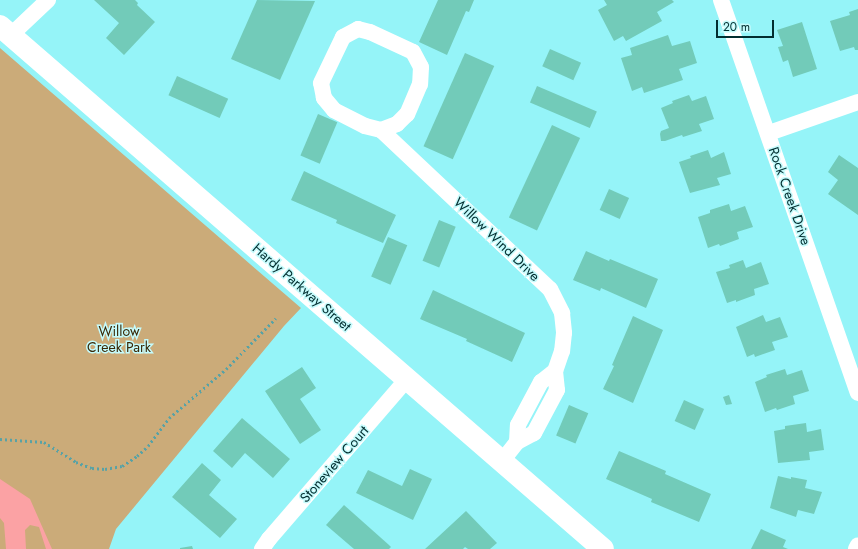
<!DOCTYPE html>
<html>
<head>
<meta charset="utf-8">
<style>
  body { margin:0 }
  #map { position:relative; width:858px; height:549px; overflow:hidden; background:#95f4f8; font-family:Jost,sans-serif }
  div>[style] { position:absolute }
  .green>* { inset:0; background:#cbab79 }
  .water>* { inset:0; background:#fba2a4 }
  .building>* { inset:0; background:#72cbb9; transform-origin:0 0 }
  .path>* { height:2.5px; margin-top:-1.25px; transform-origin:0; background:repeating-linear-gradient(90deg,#58a2a5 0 2px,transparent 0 5px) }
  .street>* { height:16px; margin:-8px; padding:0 8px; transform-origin:8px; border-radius:8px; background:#fff }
  .secondary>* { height:22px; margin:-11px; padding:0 11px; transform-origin:11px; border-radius:11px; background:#fff }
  span { translate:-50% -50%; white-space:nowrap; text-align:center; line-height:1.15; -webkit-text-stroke:3px #c5fbfc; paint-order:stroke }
  .street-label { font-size:14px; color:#022e30 }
  .park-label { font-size:14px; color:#392705 }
  .scale { position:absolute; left:716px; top:20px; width:58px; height:18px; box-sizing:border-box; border:2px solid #022e30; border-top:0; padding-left:5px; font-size:12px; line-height:14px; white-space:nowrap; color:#022e30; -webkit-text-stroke:3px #c5fbfc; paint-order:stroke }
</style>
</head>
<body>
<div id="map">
  <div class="green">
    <div style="clip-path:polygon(0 48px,301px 308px,284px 326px,116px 529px,109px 549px,0 549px)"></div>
  </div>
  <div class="water">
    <div style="clip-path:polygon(0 479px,30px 499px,52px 549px,46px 549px,39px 527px,30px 525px,25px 530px,26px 549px,6px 549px,4px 523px,0 518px)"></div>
  </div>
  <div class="building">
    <div style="clip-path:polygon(94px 0,135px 0,138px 3px,137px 5px,155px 22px,124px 55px,106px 38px,119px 23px)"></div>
    <div style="clip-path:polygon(257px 0,315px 1px,280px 80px,231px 59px)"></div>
    <div style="clip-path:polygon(438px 0,474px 0,469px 12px,466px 11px,447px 55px,419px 42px)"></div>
    <div style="clip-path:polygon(604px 0,672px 0,674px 2px,657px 12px,662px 21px,626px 41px,623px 36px,614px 41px,598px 10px,607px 5px)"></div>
    <div style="clip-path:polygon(858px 9px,858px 50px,855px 50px,854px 47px,840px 51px,830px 21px,850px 15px,849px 12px)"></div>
    <div style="clip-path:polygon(802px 22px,817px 69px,793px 77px,788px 60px,783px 62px,778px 47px,783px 46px,777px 30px)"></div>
    <div style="clip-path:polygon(668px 35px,672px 46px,690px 41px,697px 63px,679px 69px,683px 80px,644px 93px,642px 87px,632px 91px,621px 58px,632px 55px,630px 48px)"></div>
    <div style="left:550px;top:49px;width:34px;height:19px;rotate:24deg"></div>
    <div style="left:465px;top:53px;width:32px;height:102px;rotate:24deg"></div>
    <div style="left:177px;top:76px;width:56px;height:21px;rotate:24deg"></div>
    <div style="left:537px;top:86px;width:65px;height:18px;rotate:23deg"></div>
    <div style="clip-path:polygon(689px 95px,692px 101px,706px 96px,714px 119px,699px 124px,702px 131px,683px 137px,682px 135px,665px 141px,661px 141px,660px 134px,661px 131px,669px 128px,661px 108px,673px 103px,672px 101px)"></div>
    <div style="left:318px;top:114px;width:21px;height:45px;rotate:23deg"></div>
    <div style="left:552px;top:125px;width:31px;height:102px;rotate:25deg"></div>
    <div style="clip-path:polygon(708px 150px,711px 158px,724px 152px,731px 174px,717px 178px,720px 185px,690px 193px,679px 162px,691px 158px,690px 156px)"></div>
    <div style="clip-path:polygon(839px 155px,858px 168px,858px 215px,828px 194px,838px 180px,828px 172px)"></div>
    <div style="clip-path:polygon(304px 171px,396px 215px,383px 243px,336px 223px,337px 220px,291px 200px)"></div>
    <div style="left:609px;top:189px;width:22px;height:23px;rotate:24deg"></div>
    <div style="clip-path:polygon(729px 204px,731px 211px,745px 206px,753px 227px,737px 232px,739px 239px,720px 246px,719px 244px,708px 248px,698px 217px,710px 213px,710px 210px)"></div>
    <div style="left:439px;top:220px;width:18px;height:44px;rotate:22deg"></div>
    <div style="left:388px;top:237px;width:21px;height:43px;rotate:23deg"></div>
    <div style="clip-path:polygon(586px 251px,609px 261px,610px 259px,658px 279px,646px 308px,601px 288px,600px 291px,573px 280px)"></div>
    <div style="clip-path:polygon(743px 260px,746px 268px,761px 262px,769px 284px,754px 289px,755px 295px,736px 302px,736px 300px,727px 303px,716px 272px,730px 268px,729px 265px)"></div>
    <div style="clip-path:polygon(433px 290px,525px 333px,512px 362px,466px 341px,467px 339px,420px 319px)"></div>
    <div style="clip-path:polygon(763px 315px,766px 322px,780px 317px,788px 337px,772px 342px,775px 350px,755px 357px,754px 354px,747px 357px,736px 327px)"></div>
    <div style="clip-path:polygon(633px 316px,663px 330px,633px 403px,603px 389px,614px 366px,612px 365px)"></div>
    <div style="clip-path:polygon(302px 367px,316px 388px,300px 399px,321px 430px,300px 444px,265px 391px)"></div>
    <div style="clip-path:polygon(785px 369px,787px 375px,802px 370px,809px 391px,793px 396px,795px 404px,777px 410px,776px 408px,765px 412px,755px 382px,767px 377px,766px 375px)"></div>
    <div style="clip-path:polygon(729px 395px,732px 404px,726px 405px,723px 397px)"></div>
    <div style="left:684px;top:400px;width:22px;height:23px;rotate:24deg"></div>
    <div style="left:569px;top:405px;width:21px;height:33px;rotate:23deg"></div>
    <div style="clip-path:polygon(242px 418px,290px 459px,273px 478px,245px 453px,232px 468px,213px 451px)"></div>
    <div style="clip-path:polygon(806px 423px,807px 432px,821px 429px,824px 450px,809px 452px,810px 460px,778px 463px,774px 431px,785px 429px,785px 426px)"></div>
    <div style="clip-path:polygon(619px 451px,666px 471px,665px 474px,711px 494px,699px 522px,651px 502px,652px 499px,606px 479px)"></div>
    <div style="clip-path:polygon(202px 463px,221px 480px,209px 495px,237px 519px,220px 538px,172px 497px)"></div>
    <div style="clip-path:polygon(410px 469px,432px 479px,413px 520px,356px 493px,368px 470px,402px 486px)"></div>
    <div style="clip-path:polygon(778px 476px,791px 479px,791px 477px,807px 480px,805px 488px,822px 492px,814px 514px,798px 510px,796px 517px,770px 508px)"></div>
    <div style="clip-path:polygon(344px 505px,389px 545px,391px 547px,389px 549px,354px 549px,326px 525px)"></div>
    <div style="clip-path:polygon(466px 511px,497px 543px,490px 549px,468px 549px,465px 547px,463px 549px,425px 549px)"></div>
    <div style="clip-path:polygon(761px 529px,786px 540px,783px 547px,788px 549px,751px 549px)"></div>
    <div style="clip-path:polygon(192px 546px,193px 549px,180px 549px,180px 548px)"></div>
  </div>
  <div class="path">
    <div style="left:0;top:439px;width:44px;rotate:3.9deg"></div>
    <div style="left:44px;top:442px;width:38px;rotate:32deg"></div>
    <div style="left:76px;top:462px;width:17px;rotate:21deg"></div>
    <div style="left:92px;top:468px;width:13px;rotate:4deg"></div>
    <div style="left:105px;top:469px;width:17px;rotate:-10deg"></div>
    <div style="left:122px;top:466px;width:18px;rotate:-34deg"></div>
    <div style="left:137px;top:456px;width:15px;rotate:-42deg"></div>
    <div style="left:148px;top:446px;width:35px;rotate:-53deg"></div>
    <div style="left:169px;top:418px;width:75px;rotate:-40.7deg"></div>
    <div style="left:226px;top:369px;width:71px;rotate:-45.6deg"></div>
  </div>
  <div class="street">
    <div style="left:721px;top:0;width:416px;rotate:70.8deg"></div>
    <div style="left:358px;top:29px;width:12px;rotate:14deg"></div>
    <div style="left:370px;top:32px;width:47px;rotate:24.9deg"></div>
    <div style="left:413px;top:52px;width:17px;rotate:62deg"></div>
    <div style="left:421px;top:67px;width:17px;rotate:93deg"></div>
    <div style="left:420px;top:84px;width:33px;rotate:113deg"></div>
    <div style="left:407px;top:114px;width:14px;rotate:135deg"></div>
    <div style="left:397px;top:124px;width:17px;rotate:159deg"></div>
    <div style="left:381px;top:130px;width:16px;rotate:-166deg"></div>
    <div style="left:365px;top:126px;width:35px;rotate:-153deg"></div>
    <div style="left:334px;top:110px;width:16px;rotate:-130deg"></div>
    <div style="left:324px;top:98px;width:15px;rotate:-101deg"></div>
    <div style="left:321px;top:83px;width:51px;rotate:-64.4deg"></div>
    <div style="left:343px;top:37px;width:17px;rotate:-28deg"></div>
    <div style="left:11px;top:35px;width:51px;rotate:-43.4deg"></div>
    <div style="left:381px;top:130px;width:232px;rotate:43.3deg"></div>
    <div style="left:550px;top:289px;width:27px;rotate:63deg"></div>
    <div style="left:562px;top:313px;width:20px;rotate:84deg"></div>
    <div style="left:564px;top:333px;width:18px;rotate:96deg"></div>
    <div style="left:562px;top:351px;width:21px;rotate:109deg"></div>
    <div style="left:555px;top:371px;width:19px;rotate:84deg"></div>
    <div style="left:557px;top:390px;width:49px;rotate:118.1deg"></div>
    <div style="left:534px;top:433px;width:19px;rotate:152deg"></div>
    <div style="left:517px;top:442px;width:24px;rotate:128deg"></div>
    <div style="left:769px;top:133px;width:94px;rotate:-19.2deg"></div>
    <div style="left:517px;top:442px;width:17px;rotate:-87deg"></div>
    <div style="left:518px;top:425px;width:49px;rotate:-61.9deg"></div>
    <div style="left:541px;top:382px;width:18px;rotate:-38deg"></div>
    <div style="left:262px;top:549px;width:12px;rotate:-55deg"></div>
    <div style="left:269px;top:539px;width:211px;rotate:-49.2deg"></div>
    <div style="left:856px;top:549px;width:4px;rotate:-63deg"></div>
  </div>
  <div class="secondary">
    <div style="left:0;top:26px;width:798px;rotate:40.94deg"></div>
  </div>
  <div class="street-label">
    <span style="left:790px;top:196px;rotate:71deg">Rock Creek Drive</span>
    <span style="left:497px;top:239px;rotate:44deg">Willow Wind Drive</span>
    <span style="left:302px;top:287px;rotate:41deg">Hardy Parkway Street</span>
    <span style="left:334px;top:464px;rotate:-49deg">Stoneview Court</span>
  </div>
  <div class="park-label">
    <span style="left:119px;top:339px">Willow<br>Creek Park</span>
  </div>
  <div class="scale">20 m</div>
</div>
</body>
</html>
